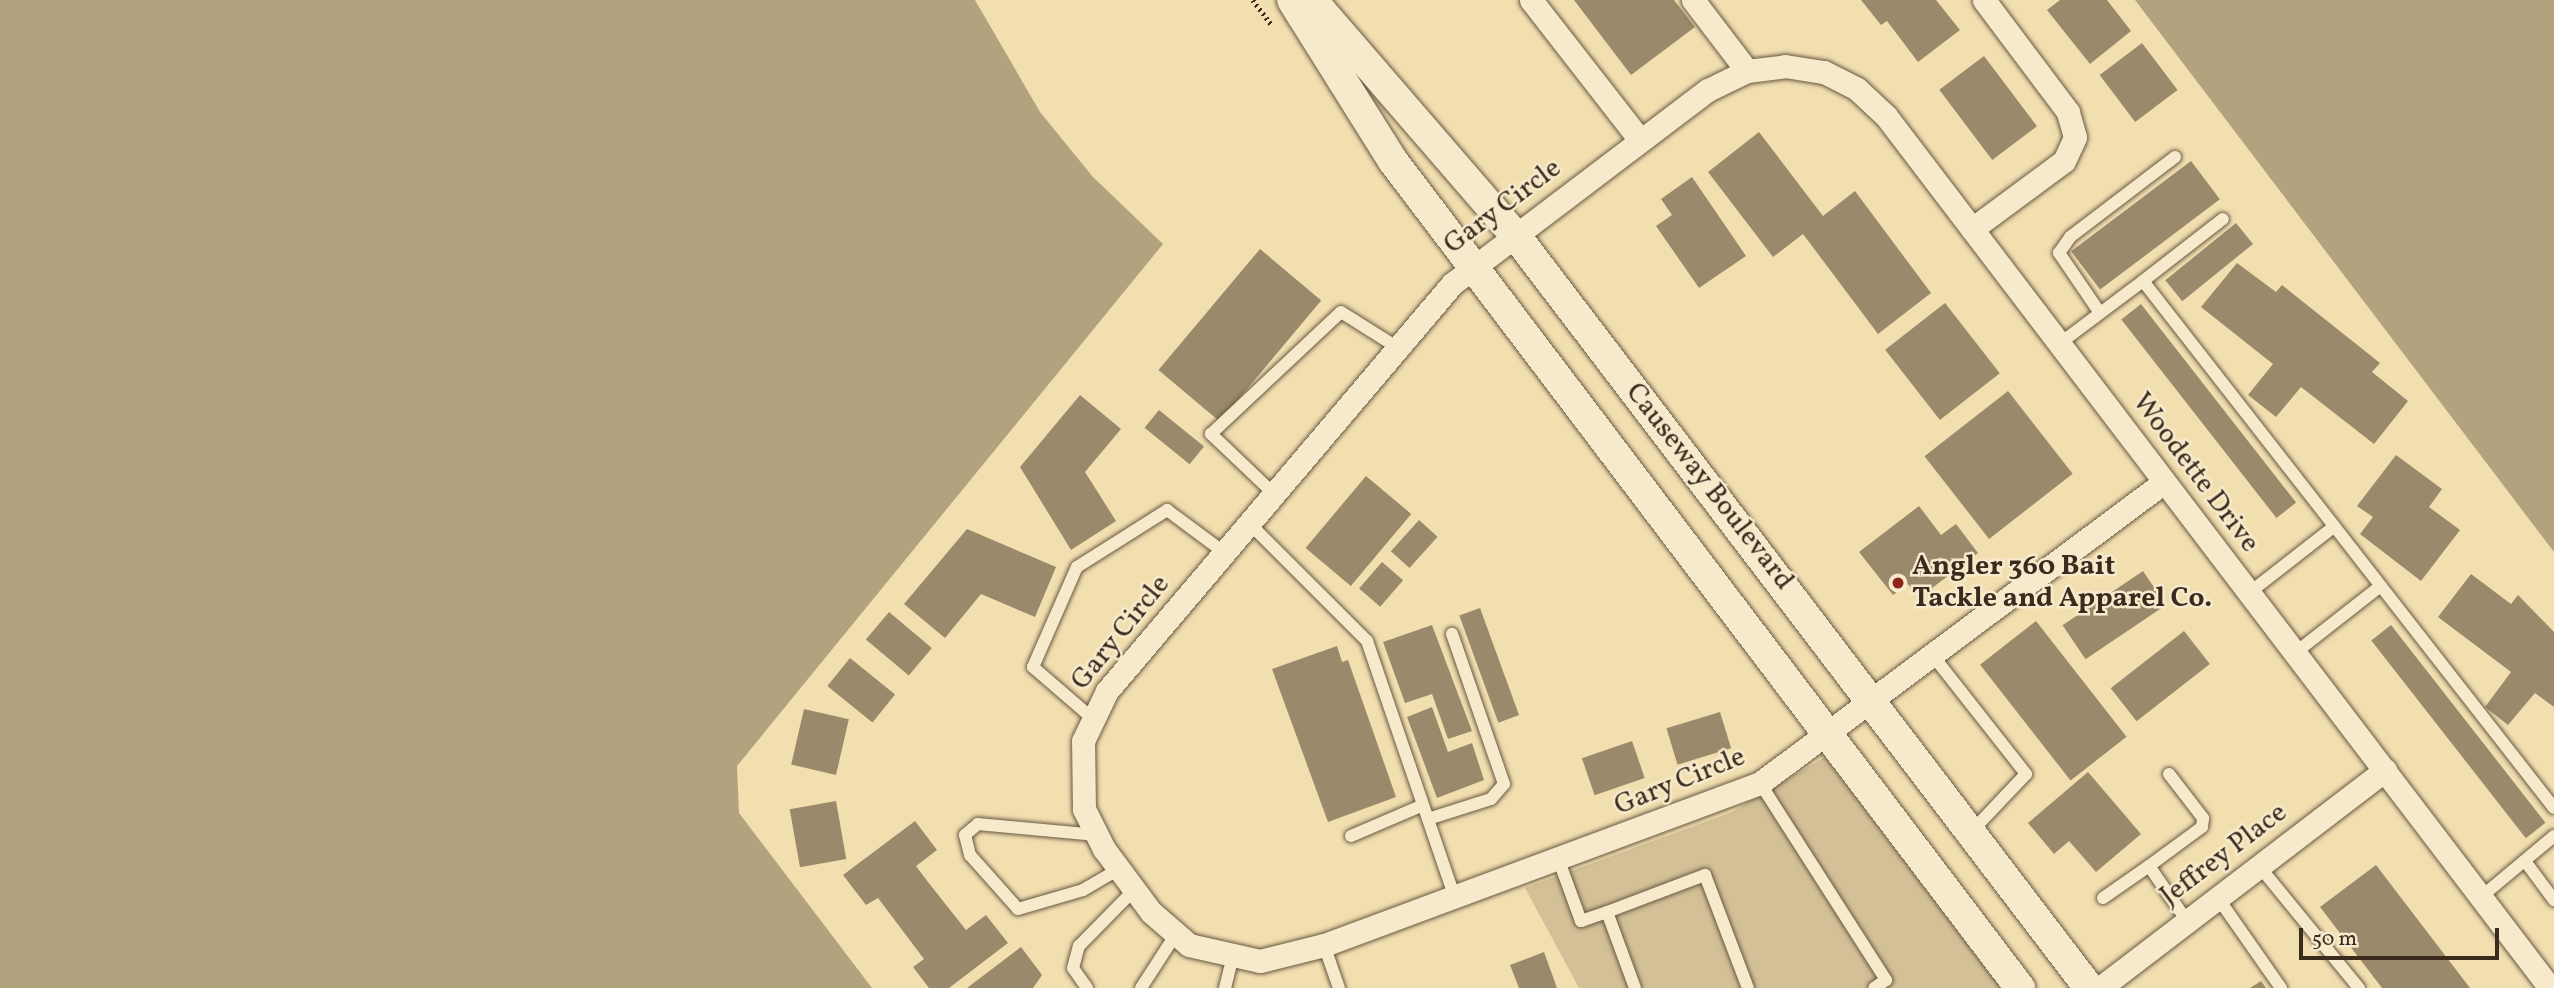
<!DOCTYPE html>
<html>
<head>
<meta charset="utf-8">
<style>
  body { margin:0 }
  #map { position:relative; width:2554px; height:988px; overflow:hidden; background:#f2dfb0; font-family:Vollkorn,serif }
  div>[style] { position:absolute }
  .green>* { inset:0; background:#d3c097 }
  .water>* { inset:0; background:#b3a27e }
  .building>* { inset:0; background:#9a896a; transform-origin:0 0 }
  .path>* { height:4.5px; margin-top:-2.25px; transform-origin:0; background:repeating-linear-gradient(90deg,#3a2b1e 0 2px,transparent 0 5.5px) }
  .roads { filter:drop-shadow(0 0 2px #685842) drop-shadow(0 0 2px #685842) }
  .service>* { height:12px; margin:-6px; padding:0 6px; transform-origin:6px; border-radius:6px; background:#f7eacc }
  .minor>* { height:23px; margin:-11.5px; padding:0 11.5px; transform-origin:11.5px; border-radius:11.5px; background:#f7eacc }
  .tertiary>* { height:30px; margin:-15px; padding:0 15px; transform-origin:15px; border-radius:15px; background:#f7eacc }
  .dots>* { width:19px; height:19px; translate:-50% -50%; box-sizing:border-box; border:4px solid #f7eacc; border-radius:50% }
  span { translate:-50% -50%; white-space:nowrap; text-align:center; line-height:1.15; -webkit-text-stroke:5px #f7eacc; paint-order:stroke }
  .street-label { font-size:28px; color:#3a2b1e }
  .poi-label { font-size:28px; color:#3a2b1e; font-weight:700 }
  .left { translate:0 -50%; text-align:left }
  .scale { position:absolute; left:2299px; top:928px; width:200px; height:32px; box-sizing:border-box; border:4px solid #3a2b1e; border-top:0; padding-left:9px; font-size:21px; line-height:24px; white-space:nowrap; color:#3a2b1e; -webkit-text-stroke:5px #f7eacc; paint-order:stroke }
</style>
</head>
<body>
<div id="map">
  <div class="green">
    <div style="clip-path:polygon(1825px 757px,2001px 988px,1579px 988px,1525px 888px,1732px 812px)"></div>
  </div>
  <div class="water">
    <div style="clip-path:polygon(0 0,975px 0,1040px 112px,1093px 177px,1163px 244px,737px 766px,739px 813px,872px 988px,0 988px)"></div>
    <div style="clip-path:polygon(2135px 0,2554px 0,2554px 552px)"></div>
  </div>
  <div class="building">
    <div style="clip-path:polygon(1574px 0,1674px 0,1695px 27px,1631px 75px)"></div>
    <div style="clip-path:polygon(1861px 0,1936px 0,1960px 30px,1918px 62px,1887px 21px,1881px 25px)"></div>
    <div style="clip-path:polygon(2060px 0,2107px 0,2131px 31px,2090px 64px,2047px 10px)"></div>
    <div style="left:2142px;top:43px;width:59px;height:53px;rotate:53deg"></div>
    <div style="left:1984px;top:56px;width:88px;height:56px;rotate:53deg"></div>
    <div style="clip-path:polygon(1759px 132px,1823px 216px,1855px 191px,1931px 293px,1878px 334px,1803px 234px,1773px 257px,1708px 172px)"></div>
    <div style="left:2191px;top:161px;width:48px;height:150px;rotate:53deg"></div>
    <div style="clip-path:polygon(1692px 177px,1746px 256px,1699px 288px,1656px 226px,1672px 215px,1661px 199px)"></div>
    <div style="left:2236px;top:223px;width:27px;height:91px;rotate:51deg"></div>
    <div style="left:1260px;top:249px;width:80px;height:158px;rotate:40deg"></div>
    <div style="clip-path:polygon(2237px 263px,2276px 292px,2282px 285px,2380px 363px,2372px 372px,2408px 401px,2374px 444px,2301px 387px,2276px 417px,2248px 395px,2273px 364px,2201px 307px)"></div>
    <div style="left:1945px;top:303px;width:89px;height:76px;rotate:52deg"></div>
    <div style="left:2141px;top:304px;width:252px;height:25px;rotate:52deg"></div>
    <div style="left:2008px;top:391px;width:105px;height:106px;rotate:52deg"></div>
    <div style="clip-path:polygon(1080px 395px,1121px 429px,1085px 472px,1116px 521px,1071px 550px,1020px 467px)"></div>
    <div style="left:1159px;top:410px;width:58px;height:23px;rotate:39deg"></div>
    <div style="clip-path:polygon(2396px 455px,2442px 489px,2429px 507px,2460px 530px,2421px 581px,2360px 534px,2373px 517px,2357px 506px)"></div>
    <div style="left:1366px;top:476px;width:59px;height:94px;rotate:40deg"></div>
    <div style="clip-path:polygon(1919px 506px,1941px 535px,1956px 524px,1978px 553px,1919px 598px,1908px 584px,1893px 595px,1859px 552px)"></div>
    <div style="left:1419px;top:520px;width:25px;height:42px;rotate:42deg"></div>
    <div style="clip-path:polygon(967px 529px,1056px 567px,1035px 617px,981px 594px,945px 638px,904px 604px)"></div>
    <div style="left:1382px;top:562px;width:28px;height:35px;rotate:41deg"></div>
    <div style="left:2143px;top:571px;width:41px;height:97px;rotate:56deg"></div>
    <div style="clip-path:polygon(2471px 574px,2511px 604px,2518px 595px,2554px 632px,2554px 707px,2535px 693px,2508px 725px,2485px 707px,2511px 672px,2438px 617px)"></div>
    <div style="left:1480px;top:608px;width:114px;height:22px;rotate:70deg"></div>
    <div style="left:889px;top:612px;width:56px;height:36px;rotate:40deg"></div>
    <div style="left:2036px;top:621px;width:147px;height:71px;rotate:52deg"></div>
    <div style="clip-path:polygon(1432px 625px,1472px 731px,1448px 739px,1432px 694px,1405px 703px,1383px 642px)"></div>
    <div style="left:2391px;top:625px;width:251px;height:25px;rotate:52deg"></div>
    <div style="left:2184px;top:631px;width:42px;height:93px;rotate:52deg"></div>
    <div style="clip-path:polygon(1337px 646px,1342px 662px,1348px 660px,1396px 797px,1328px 822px,1272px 669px)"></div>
    <div style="left:850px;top:658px;width:58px;height:36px;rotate:39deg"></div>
    <div style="clip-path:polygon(1432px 707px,1448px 752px,1472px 743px,1484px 780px,1437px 798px,1407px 717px)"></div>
    <div style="left:804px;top:709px;width:46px;height:57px;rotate:13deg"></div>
    <div style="left:1720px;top:712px;width:38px;height:56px;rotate:73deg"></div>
    <div style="left:1632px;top:741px;width:39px;height:53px;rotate:71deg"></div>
    <div style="clip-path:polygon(2088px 772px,2141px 834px,2096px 872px,2069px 841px,2054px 854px,2028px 823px)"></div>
    <div style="left:836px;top:801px;width:59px;height:47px;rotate:80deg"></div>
    <div style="clip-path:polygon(915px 821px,937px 850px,916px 866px,928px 882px,966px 930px,986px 915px,1008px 943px,949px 988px,929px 988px,913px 967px,924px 959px,878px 898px,866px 905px,843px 875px)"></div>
    <div style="clip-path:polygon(2376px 865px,2470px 988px,2382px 988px,2320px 907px)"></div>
    <div style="clip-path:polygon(1021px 947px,1042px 975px,1033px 988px,967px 988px)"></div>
    <div style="clip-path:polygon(1544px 952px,1557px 988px,1519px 988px,1510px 965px)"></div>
    <div style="clip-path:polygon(2261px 981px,2266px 988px,2250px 988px)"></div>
  </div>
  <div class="path">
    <div style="left:1253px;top:0;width:31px;rotate:53deg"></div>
  </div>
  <div class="roads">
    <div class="service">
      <div style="left:2143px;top:281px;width:101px;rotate:-37.8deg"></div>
      <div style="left:2100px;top:313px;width:73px;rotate:-124.3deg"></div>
      <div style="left:2059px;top:253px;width:19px;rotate:-55deg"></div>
      <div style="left:2070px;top:237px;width:132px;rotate:-37.3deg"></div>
      <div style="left:2059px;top:344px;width:105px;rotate:-36.9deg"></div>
      <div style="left:2143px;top:281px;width:668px;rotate:52.05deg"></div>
      <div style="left:1273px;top:493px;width:86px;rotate:-136.4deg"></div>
      <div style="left:1211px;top:434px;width:178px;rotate:-43.2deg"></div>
      <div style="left:1341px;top:312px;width:64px;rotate:32.2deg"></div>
      <div style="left:1249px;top:523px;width:167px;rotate:45deg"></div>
      <div style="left:1367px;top:641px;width:272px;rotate:71.1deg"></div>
      <div style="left:2249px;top:593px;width:104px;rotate:-38deg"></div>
      <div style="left:2295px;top:653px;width:105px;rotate:-38.1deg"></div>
      <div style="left:1934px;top:657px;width:149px;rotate:51.8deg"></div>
      <div style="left:2026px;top:774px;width:80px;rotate:133.5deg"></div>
      <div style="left:1092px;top:718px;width:78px;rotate:-139.2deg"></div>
      <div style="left:1033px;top:667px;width:109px;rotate:-66.3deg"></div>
      <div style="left:1077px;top:567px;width:107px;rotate:-32.3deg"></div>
      <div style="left:1167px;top:510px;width:72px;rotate:36.6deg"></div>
      <div style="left:2169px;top:774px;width:56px;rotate:52.3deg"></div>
      <div style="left:2203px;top:818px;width:9px;rotate:96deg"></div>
      <div style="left:2202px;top:827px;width:66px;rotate:143.7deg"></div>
      <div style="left:2149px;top:866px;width:67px;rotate:55.4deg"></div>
      <div style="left:1760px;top:783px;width:234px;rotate:57.4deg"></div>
      <div style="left:1886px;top:980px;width:14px;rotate:146deg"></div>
      <div style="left:1428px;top:819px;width:66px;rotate:-17.6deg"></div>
      <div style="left:1491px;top:799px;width:20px;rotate:-49deg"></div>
      <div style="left:1504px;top:784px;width:159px;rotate:-109.1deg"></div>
      <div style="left:1097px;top:835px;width:120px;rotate:-174.7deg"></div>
      <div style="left:978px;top:824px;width:17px;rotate:140deg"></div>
      <div style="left:965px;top:835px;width:21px;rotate:76deg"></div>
      <div style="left:970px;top:855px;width:72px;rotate:48.4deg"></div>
      <div style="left:1018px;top:909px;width:68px;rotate:-16.3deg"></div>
      <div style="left:1083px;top:890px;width:42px;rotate:-30.3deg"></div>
      <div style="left:1351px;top:836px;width:78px;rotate:-23.3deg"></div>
      <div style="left:1559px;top:861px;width:64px;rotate:69.9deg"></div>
      <div style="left:1581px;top:921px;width:28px;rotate:-19deg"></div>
      <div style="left:2525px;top:861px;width:49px;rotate:53.4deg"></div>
      <div style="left:2259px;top:866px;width:158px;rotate:50.7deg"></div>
      <div style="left:2481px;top:897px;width:95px;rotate:-39.9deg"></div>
      <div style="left:2103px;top:898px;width:56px;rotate:-34.8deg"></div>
      <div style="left:2218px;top:898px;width:110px;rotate:55deg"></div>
      <div style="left:1324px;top:945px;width:46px;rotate:70.8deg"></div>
      <div style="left:1087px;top:988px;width:24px;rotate:-125deg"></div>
      <div style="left:1073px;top:968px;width:23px;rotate:-75deg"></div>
      <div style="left:1079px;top:946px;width:78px;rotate:-45.5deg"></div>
      <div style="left:1141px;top:988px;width:64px;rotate:-57.1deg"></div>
      <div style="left:1225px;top:988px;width:30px;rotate:-76deg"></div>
      <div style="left:1635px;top:988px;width:81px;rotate:-110.2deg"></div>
      <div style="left:1607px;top:912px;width:105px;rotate:-20.7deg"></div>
      <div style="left:1705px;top:875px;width:121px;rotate:69.2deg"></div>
    </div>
    <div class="minor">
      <div style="left:1531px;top:0;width:177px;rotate:52.1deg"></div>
      <div style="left:1693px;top:0;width:89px;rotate:52.7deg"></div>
      <div style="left:1972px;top:229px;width:114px;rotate:-36.5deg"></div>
      <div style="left:2064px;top:161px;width:26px;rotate:-65deg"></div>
      <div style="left:2075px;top:137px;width:26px;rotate:-106deg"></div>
      <div style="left:2068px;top:112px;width:140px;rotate:-126.9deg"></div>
      <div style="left:2164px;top:482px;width:504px;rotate:143.31deg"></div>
      <div style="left:1760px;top:783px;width:465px;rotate:159.6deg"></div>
      <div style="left:1324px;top:945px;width:66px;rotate:166deg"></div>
      <div style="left:1260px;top:961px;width:73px;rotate:-167.3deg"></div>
      <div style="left:1189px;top:945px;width:50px;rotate:-139deg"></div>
      <div style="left:1151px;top:912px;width:79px;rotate:-126.7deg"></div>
      <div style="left:1104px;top:849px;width:45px;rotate:-116.6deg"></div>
      <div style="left:1084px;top:809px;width:68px;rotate:-90.8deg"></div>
      <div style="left:1083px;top:741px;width:55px;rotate:-64.4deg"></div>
      <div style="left:1107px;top:691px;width:534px;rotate:-49.71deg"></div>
      <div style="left:1452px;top:284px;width:321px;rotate:-37.2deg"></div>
      <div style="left:1708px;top:90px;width:43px;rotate:-26deg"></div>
      <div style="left:1747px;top:71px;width:38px;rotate:-7deg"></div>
      <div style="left:1785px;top:66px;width:39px;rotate:9deg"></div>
      <div style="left:1824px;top:72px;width:37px;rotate:27deg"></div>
      <div style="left:1857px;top:89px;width:40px;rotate:43deg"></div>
      <div style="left:1886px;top:116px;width:1096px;rotate:52.71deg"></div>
      <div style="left:2100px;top:988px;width:359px;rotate:-37.4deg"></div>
    </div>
    <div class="tertiary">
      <div style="left:1292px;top:0;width:190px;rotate:57.9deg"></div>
      <div style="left:1393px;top:161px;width:1038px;rotate:52.83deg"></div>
      <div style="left:1312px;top:0;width:312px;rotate:49.2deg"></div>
      <div style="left:1516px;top:236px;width:945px;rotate:52.69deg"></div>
    </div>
  </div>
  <div class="dots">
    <div style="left:1898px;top:583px;background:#8f2418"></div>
  </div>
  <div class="street-label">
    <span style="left:1503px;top:207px;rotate:-37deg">Gary Circle</span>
    <span style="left:2195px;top:473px;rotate:53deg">Woodette Drive</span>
    <span style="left:1709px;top:487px;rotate:52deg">Causeway Boulevard</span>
    <span style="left:1121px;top:633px;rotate:-51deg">Gary Circle</span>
    <span style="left:1680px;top:782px;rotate:-22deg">Gary Circle</span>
    <span style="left:2224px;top:855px;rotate:-37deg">Jeffrey Place</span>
  </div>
  <div class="poi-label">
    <span class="left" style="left:1912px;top:583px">Angler 360 Bait<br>Tackle and Apparel Co.</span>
  </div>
  <div class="scale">50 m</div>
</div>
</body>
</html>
